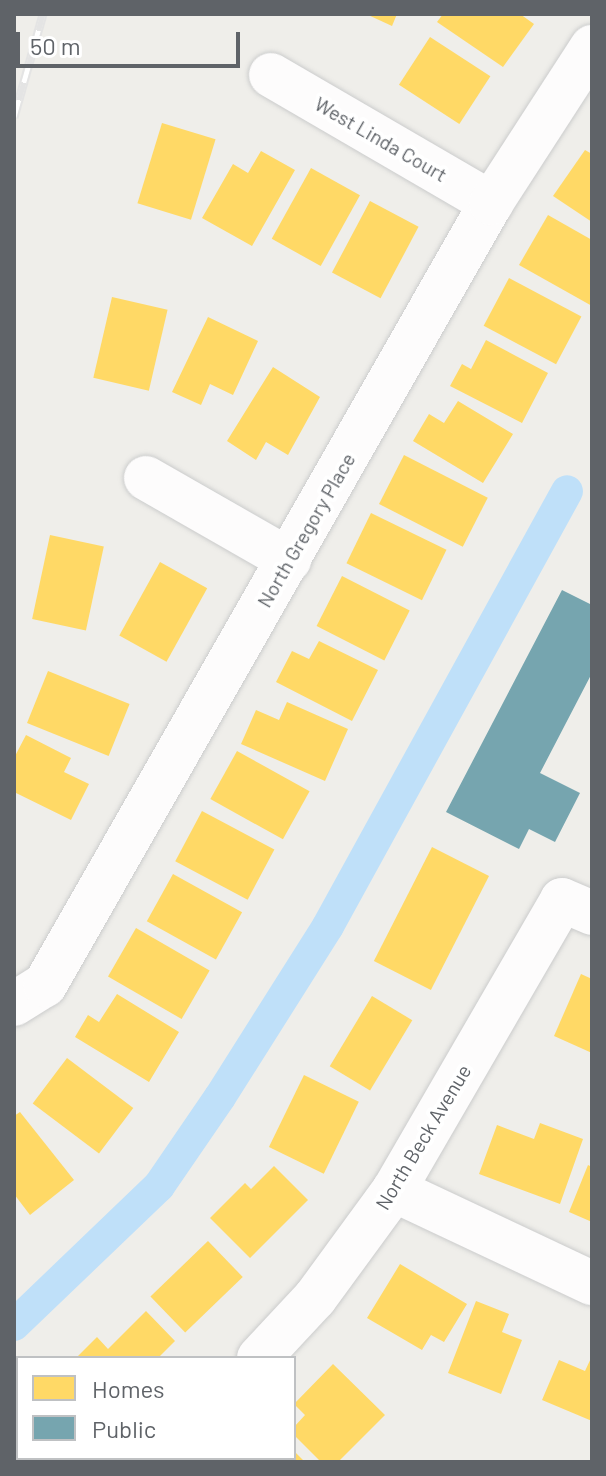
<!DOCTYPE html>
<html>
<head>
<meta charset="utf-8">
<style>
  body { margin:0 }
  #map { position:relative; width:606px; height:1476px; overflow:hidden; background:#efeeea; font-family:Barlow,sans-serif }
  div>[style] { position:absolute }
  .homes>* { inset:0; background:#ffd966; transform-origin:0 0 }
  .public>* { inset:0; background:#76a5af }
  .canal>* { height:32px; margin:-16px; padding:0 16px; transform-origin:16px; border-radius:16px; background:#bfe0f9 }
  .roads { filter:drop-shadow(0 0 2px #cbcccc) drop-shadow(0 0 2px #cbcccc) }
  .minor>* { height:44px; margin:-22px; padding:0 22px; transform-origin:22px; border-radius:22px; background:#fdfcfc }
  .rail>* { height:9px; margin-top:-4.5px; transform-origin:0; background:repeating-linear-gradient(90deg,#fff 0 18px,#e4e4e4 0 36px); box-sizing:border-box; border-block:2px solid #e4e4e4 }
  span { translate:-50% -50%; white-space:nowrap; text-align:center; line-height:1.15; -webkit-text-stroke:8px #fff; paint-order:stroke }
  .street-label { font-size:20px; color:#5f6368 }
  .frame { position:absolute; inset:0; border:16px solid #5f6368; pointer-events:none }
  .legend { position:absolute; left:16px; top:1356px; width:280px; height:104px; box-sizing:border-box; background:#fff; border:2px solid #bfc1c3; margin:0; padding:10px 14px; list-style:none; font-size:24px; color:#5f6368 }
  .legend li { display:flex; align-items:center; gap:16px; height:40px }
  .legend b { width:40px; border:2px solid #bfc1c3 }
  .scale { position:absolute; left:16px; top:32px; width:224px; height:36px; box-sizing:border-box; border:4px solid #5f6368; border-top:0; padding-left:10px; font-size:24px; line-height:28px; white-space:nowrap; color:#5f6368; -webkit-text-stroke:6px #fff; paint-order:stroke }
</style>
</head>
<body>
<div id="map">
  <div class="homes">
    <div style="clip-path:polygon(366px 14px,397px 14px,392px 26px)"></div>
    <div style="clip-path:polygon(443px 14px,520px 14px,534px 24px,503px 67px,437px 22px)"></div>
    <div style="left:430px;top:37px;width:72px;height:57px;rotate:33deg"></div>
    <div style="left:162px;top:123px;width:56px;height:84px;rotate:17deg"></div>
    <div style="clip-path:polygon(585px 150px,592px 154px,592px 222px,553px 196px)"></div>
    <div style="clip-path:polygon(261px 151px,295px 170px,252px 246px,202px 218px,233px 164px,248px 173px)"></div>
    <div style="left:311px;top:168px;width:56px;height:81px;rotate:29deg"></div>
    <div style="left:370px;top:201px;width:55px;height:81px;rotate:28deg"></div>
    <div style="clip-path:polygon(548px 215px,592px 240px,592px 306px,519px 265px)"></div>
    <div style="left:509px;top:278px;width:82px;height:54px;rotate:28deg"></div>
    <div style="left:112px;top:297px;width:57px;height:83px;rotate:13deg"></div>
    <div style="clip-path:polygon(208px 317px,258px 341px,233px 395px,210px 384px,201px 405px,172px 392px)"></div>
    <div style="clip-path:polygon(486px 340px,548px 373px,522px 423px,450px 386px,462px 364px,471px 369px)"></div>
    <div style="clip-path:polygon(273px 367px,320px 397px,288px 455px,266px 442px,256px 460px,227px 441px)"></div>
    <div style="clip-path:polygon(458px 401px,513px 434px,483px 483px,413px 441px,429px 414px,444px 423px)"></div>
    <div style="left:404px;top:455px;width:94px;height:55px;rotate:27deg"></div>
    <div style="left:371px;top:513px;width:84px;height:56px;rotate:26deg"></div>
    <div style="left:50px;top:535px;width:55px;height:86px;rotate:12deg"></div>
    <div style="left:160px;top:562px;width:54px;height:84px;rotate:29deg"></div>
    <div style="left:342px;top:576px;width:76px;height:56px;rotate:27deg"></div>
    <div style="clip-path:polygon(319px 641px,378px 670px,352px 721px,276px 682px,292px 651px,309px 659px)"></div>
    <div style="left:48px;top:671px;width:88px;height:56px;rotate:22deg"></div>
    <div style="clip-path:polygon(287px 702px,348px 729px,325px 781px,241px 744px,256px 710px,279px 720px)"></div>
    <div style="clip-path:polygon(26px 735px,71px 758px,64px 772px,89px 784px,71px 820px,14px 792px,14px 758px)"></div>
    <div style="left:237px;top:751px;width:83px;height:55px;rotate:29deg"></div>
    <div style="left:202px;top:811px;width:82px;height:57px;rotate:28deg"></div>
    <div style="left:432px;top:847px;width:64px;height:128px;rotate:27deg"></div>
    <div style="left:173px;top:874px;width:79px;height:54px;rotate:29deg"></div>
    <div style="left:136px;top:928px;width:85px;height:56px;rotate:30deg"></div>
    <div style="clip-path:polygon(581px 974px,592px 979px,592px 1053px,554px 1036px)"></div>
    <div style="clip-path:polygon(117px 994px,179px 1032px,149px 1082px,75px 1037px,88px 1015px,99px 1022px)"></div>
    <div style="left:372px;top:996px;width:47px;height:82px;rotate:31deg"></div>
    <div style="left:67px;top:1058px;width:83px;height:57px;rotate:37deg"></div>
    <div style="left:304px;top:1075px;width:61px;height:80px;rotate:26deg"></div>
    <div style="clip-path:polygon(20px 1112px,74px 1180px,30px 1215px,14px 1194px,14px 1116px)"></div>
    <div style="clip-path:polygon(540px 1123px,583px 1139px,560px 1204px,479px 1174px,497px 1125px,534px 1139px)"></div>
    <div style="clip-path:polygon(588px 1165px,592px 1167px,592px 1222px,569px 1212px)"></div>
    <div style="clip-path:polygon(274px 1166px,308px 1200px,250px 1258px,210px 1218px,245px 1183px,251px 1189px)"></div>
    <div style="left:208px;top:1241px;width:50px;height:80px;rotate:46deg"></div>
    <div style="clip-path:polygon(400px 1264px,467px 1304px,444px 1342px,431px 1335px,422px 1350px,367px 1318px)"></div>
    <div style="clip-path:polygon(476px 1301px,509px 1314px,502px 1332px,522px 1340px,501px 1394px,448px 1373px)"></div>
    <div style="clip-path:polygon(146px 1311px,175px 1341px,158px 1358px,76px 1358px,97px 1337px,108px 1349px)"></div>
    <div style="clip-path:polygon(592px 1356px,592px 1421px,542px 1400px,559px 1360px,585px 1371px)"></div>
    <div style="clip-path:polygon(333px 1364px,385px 1415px,338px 1462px,321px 1462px,294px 1435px,294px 1427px,305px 1415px,294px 1404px)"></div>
    <div style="clip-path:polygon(294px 1451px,305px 1462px,237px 1462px,294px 1458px)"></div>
  </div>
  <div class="public">
    <div style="clip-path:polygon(562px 590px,592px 605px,592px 673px,540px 773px,580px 793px,555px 842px,529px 829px,519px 849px,446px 812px)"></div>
  </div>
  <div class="canal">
    <div style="left:14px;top:1325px;width:201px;rotate:-43.8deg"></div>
    <div style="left:159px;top:1186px;width:108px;rotate:-55.6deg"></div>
    <div style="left:220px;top:1097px;width:202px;rotate:-57.7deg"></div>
    <div style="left:328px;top:926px;width:496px;rotate:-61.2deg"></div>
  </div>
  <div class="roads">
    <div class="minor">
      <div style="left:271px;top:75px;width:255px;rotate:30.2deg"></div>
      <div style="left:146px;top:478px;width:165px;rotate:29.8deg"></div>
      <div style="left:14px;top:1004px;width:36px;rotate:-32deg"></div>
      <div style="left:45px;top:985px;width:900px;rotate:-60.3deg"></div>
      <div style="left:491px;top:203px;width:186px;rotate:-57.1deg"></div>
      <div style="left:394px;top:1190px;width:219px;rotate:25.2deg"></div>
      <div style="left:259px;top:1358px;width:82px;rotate:-47deg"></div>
      <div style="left:315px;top:1298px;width:134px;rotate:-53.8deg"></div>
      <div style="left:394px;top:1190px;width:335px;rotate:-59.9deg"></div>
      <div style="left:562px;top:900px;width:33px;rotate:23deg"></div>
      <div style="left:153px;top:1462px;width:6px;rotate:-45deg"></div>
    </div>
  </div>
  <div class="rail">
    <div style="left:14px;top:117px;width:107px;rotate:-74.3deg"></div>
  </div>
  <div class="street-label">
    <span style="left:381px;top:139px;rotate:30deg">West Linda Court</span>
    <span style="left:306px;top:530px;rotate:-60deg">North Gregory Place</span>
    <span style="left:423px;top:1137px;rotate:-59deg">North Beck Avenue</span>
  </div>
  <div class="frame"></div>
  <ul class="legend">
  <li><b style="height:22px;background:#ffd966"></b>Homes</li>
  <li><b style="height:22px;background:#76a5af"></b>Public</li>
  </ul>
  <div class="scale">50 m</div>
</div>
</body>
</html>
